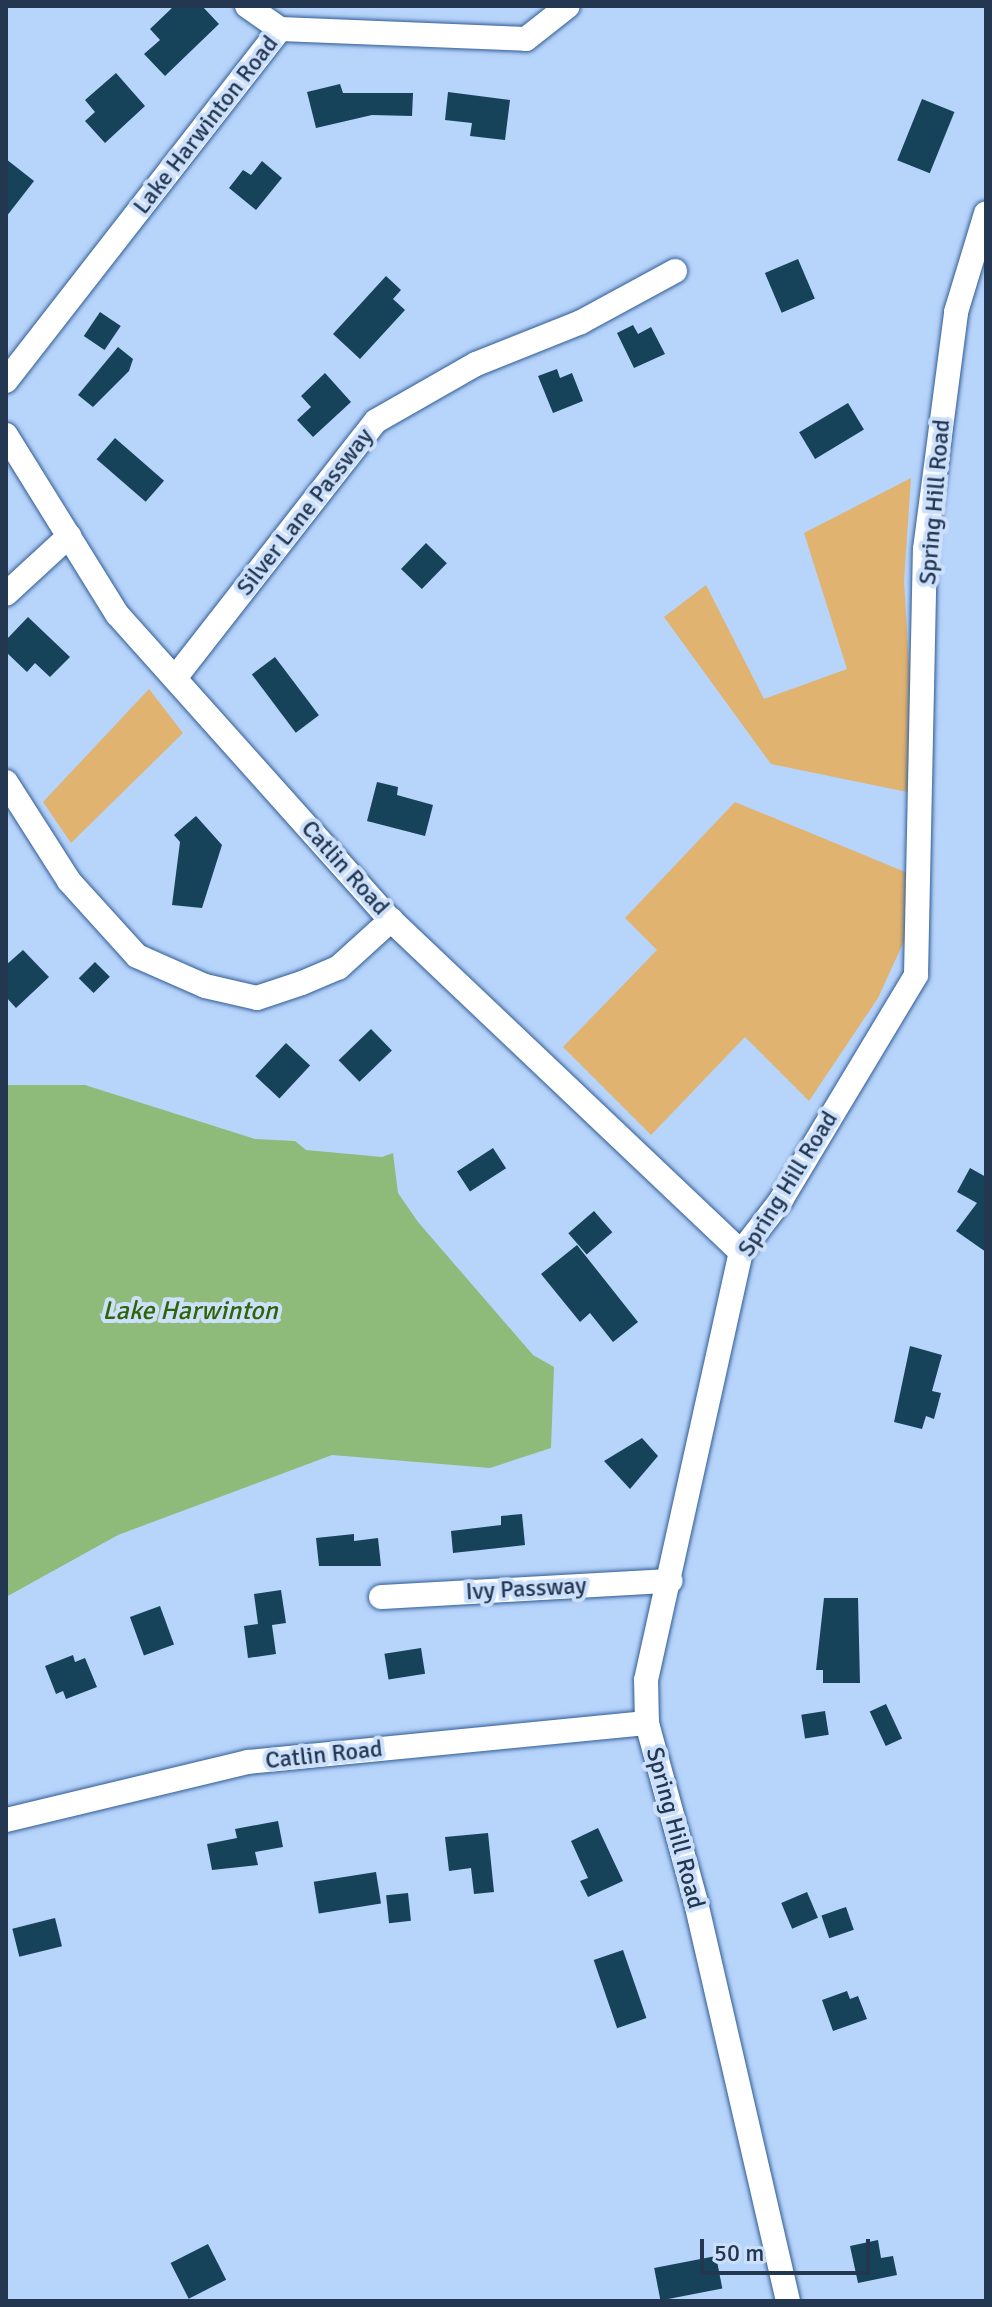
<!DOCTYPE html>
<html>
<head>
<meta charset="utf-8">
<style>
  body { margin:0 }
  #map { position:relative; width:992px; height:2307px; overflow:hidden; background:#b7d4fb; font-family:Signika,sans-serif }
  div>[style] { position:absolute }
  .green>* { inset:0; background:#e0b371 }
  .water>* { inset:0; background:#8fbb7a }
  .building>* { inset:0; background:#16425a; transform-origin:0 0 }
  .roads { filter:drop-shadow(0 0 2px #305c95) drop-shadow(0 0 2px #305c95) }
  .street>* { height:24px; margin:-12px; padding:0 12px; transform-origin:12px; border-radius:12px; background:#fff }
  span { translate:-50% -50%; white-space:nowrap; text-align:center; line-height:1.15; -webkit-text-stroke:8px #cde0fb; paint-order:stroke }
  .street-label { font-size:24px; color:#243751 }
  .water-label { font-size:26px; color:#2f6506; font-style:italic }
  .frame { position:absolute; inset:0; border:8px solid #243751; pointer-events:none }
  .scale { position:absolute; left:700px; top:2239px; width:170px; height:36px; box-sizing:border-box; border:4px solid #243751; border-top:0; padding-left:10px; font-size:24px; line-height:28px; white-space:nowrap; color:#243751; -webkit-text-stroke:6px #cde0fb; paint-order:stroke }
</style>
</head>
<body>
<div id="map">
  <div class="green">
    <div style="clip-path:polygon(911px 478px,904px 581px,917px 794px,771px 764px,664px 617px,706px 585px,764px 699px,847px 669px,804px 533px)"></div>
    <div style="clip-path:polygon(149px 689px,183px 733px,71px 843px,43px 802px)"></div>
    <div style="clip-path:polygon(735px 802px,915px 876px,905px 939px,878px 998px,809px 1101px,745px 1037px,651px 1135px,563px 1047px,657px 950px,625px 918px)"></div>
  </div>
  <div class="water">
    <div style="clip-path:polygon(6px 1085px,85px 1085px,255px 1139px,295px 1141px,306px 1150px,382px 1157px,393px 1153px,398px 1193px,418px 1222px,533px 1355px,554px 1367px,551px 1448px,490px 1468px,332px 1455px,118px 1535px,6px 1597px)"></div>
  </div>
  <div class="building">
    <div style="clip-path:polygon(174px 6px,202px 6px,219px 24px,165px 76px,144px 54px,160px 40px,150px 29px)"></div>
    <div style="clip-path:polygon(116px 73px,145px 106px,105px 143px,85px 121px,95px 112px,85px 100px)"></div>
    <div style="clip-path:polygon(340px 84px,343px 93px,413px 93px,412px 116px,372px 115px,316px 128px,307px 92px)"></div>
    <div style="clip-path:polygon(448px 92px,510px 100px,505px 140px,470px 136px,472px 123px,445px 120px)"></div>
    <div style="left:922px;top:99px;width:35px;height:66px;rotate:22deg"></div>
    <div style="clip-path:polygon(6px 159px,34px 181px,6px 217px)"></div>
    <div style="clip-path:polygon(262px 161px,282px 178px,256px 210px,229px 188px,243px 170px,251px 175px)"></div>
    <div style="left:798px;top:259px;width:43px;height:36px;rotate:67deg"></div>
    <div style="clip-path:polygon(386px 276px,401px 290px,393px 299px,405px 310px,360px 359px,333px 334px)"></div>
    <div style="left:100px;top:312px;width:25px;height:29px;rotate:34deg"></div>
    <div style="clip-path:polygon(633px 325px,638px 334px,651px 327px,665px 354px,634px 368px,617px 333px)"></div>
    <div style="clip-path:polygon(118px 347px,133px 359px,129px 371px,93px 407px,78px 395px)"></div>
    <div style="clip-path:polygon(557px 369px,560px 378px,572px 373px,583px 401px,553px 413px,538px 376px)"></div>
    <div style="clip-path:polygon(325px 373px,351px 402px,313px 437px,297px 420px,311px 407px,301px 396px)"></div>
    <div style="left:848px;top:403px;width:31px;height:57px;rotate:59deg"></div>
    <div style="left:115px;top:438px;width:65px;height:28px;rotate:41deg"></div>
    <div style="left:426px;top:543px;width:29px;height:36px;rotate:44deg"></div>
    <div style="clip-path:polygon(28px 617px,70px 657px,50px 677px,35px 663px,27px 672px,6px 652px,6px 640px)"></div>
    <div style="left:275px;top:657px;width:73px;height:29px;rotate:53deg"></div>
    <div style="clip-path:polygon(377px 782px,398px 787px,397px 795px,433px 805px,425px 836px,367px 821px)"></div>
    <div style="clip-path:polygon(196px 816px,222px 845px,202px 908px,172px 905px,180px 842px,174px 835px)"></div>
    <div style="clip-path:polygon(23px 950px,49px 977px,16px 1008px,6px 997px,6px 965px)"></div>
    <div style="left:95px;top:962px;width:21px;height:23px;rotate:45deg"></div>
    <div style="left:371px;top:1029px;width:30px;height:45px;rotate:46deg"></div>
    <div style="left:286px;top:1043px;width:33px;height:45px;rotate:43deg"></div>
    <div style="left:493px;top:1148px;width:24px;height:43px;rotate:57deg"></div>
    <div style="clip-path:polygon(970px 1168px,986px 1177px,986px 1252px,956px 1231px,977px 1203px,957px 1192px)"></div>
    <div style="left:594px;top:1211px;width:28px;height:34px;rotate:49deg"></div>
    <div style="clip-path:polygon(577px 1245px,638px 1322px,613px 1342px,590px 1313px,580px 1322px,541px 1274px)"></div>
    <div style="clip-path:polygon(910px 1346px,942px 1355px,932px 1391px,941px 1393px,934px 1419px,926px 1416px,922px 1429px,894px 1422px)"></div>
    <div style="clip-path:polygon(642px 1438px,658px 1456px,630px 1489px,604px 1461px)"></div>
    <div style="clip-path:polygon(522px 1514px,525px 1545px,453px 1553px,451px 1531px,501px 1525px,501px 1516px)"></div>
    <div style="clip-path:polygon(354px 1534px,354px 1541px,378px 1538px,381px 1566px,319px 1566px,316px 1538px)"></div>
    <div style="clip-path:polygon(281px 1590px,286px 1623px,272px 1625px,276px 1654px,248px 1658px,244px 1626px,258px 1624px,254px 1594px)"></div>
    <div style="clip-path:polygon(824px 1598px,858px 1598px,860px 1683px,823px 1683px,823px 1670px,816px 1670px)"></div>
    <div style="left:160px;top:1606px;width:41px;height:32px;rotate:70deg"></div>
    <div style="left:421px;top:1648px;width:26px;height:37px;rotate:81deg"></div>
    <div style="clip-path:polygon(73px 1655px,75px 1662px,85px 1658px,97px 1687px,66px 1699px,63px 1691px,56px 1694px,45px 1666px)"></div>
    <div style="left:886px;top:1704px;width:38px;height:18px;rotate:65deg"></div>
    <div style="left:825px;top:1711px;width:24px;height:24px;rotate:81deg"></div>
    <div style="clip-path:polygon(278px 1821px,283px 1847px,255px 1852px,258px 1865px,212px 1870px,207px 1844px,237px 1838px,235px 1829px)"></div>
    <div style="clip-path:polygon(598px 1828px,623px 1881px,588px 1897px,580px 1881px,588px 1878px,571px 1841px)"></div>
    <div style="clip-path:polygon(488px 1833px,494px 1892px,474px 1894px,471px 1868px,449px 1871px,445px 1837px)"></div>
    <div style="left:376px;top:1872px;width:32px;height:63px;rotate:81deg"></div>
    <div style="left:807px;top:1892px;width:28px;height:28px;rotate:67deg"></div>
    <div style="left:408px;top:1893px;width:28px;height:22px;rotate:84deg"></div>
    <div style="left:846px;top:1907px;width:24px;height:26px;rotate:71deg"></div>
    <div style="left:55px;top:1918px;width:29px;height:44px;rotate:76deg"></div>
    <div style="left:623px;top:1950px;width:72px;height:31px;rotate:71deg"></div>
    <div style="clip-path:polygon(847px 1991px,850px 1999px,858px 1996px,867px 2019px,833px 2031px,822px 2000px)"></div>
    <div style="clip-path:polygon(878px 2240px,881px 2258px,893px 2256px,897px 2275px,858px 2283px,850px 2246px)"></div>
    <div style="left:208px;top:2244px;width:40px;height:42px;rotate:63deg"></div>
    <div style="left:716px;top:2256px;width:33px;height:63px;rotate:79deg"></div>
  </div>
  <div class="roads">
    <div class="street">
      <div style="left:247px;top:6px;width:40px;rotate:34.9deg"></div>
      <div style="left:6px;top:381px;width:446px;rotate:-52.1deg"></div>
      <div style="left:280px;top:29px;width:246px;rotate:2.3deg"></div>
      <div style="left:526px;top:39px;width:53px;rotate:-38.2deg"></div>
      <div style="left:6px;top:435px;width:211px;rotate:58.2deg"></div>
      <div style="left:117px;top:614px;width:411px;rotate:48.2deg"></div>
      <div style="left:391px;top:920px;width:482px;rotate:43.5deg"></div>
      <div style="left:6px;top:594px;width:86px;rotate:-42.6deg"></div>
      <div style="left:175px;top:678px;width:326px;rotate:-52deg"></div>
      <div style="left:376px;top:421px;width:115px;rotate:-29.7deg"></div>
      <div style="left:476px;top:364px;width:113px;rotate:-21.8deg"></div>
      <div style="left:581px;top:322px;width:107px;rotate:-28.5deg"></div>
      <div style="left:6px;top:782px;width:117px;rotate:57.5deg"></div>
      <div style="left:69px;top:881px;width:101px;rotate:47.8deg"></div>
      <div style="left:137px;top:956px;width:74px;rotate:23.8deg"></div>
      <div style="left:205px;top:986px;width:53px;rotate:13deg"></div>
      <div style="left:257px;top:998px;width:47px;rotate:-18.4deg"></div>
      <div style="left:302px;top:983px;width:39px;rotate:-23deg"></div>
      <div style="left:338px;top:968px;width:72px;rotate:-42.2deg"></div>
      <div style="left:381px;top:1597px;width:290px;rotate:-3.2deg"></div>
      <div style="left:6px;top:1820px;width:249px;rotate:-13.5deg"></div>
      <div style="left:248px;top:1762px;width:401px;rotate:-5.6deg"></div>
      <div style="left:788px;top:2301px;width:405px;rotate:-103deg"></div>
      <div style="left:697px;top:1906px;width:190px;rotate:-105.3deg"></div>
      <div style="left:647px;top:1723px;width:43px;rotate:-91.3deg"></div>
      <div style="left:646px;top:1680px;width:438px;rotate:-77.5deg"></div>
      <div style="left:741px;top:1252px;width:66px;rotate:-52.4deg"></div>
      <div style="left:781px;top:1200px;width:262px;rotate:-59deg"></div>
      <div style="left:916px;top:975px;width:426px;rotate:-88.8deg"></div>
      <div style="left:925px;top:549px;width:239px;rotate:-82.5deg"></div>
      <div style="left:956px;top:312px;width:103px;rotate:-73.1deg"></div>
    </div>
  </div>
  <div class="street-label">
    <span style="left:206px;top:125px;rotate:-52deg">Lake Harwinton Road</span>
    <span style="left:935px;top:502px;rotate:-85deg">Spring Hill Road</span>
    <span style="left:305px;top:512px;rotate:-52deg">Silver Lane Passway</span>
    <span style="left:345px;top:868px;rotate:48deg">Catlin Road</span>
    <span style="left:788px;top:1184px;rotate:-58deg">Spring Hill Road</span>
    <span style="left:526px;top:1589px;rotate:-3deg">Ivy Passway</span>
    <span style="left:324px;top:1755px;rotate:-6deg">Catlin Road</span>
    <span style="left:675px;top:1828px;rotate:75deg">Spring Hill Road</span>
  </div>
  <div class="water-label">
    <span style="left:190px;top:1312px">Lake Harwinton</span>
  </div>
  <div class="frame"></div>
  <div class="scale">50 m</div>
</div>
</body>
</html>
